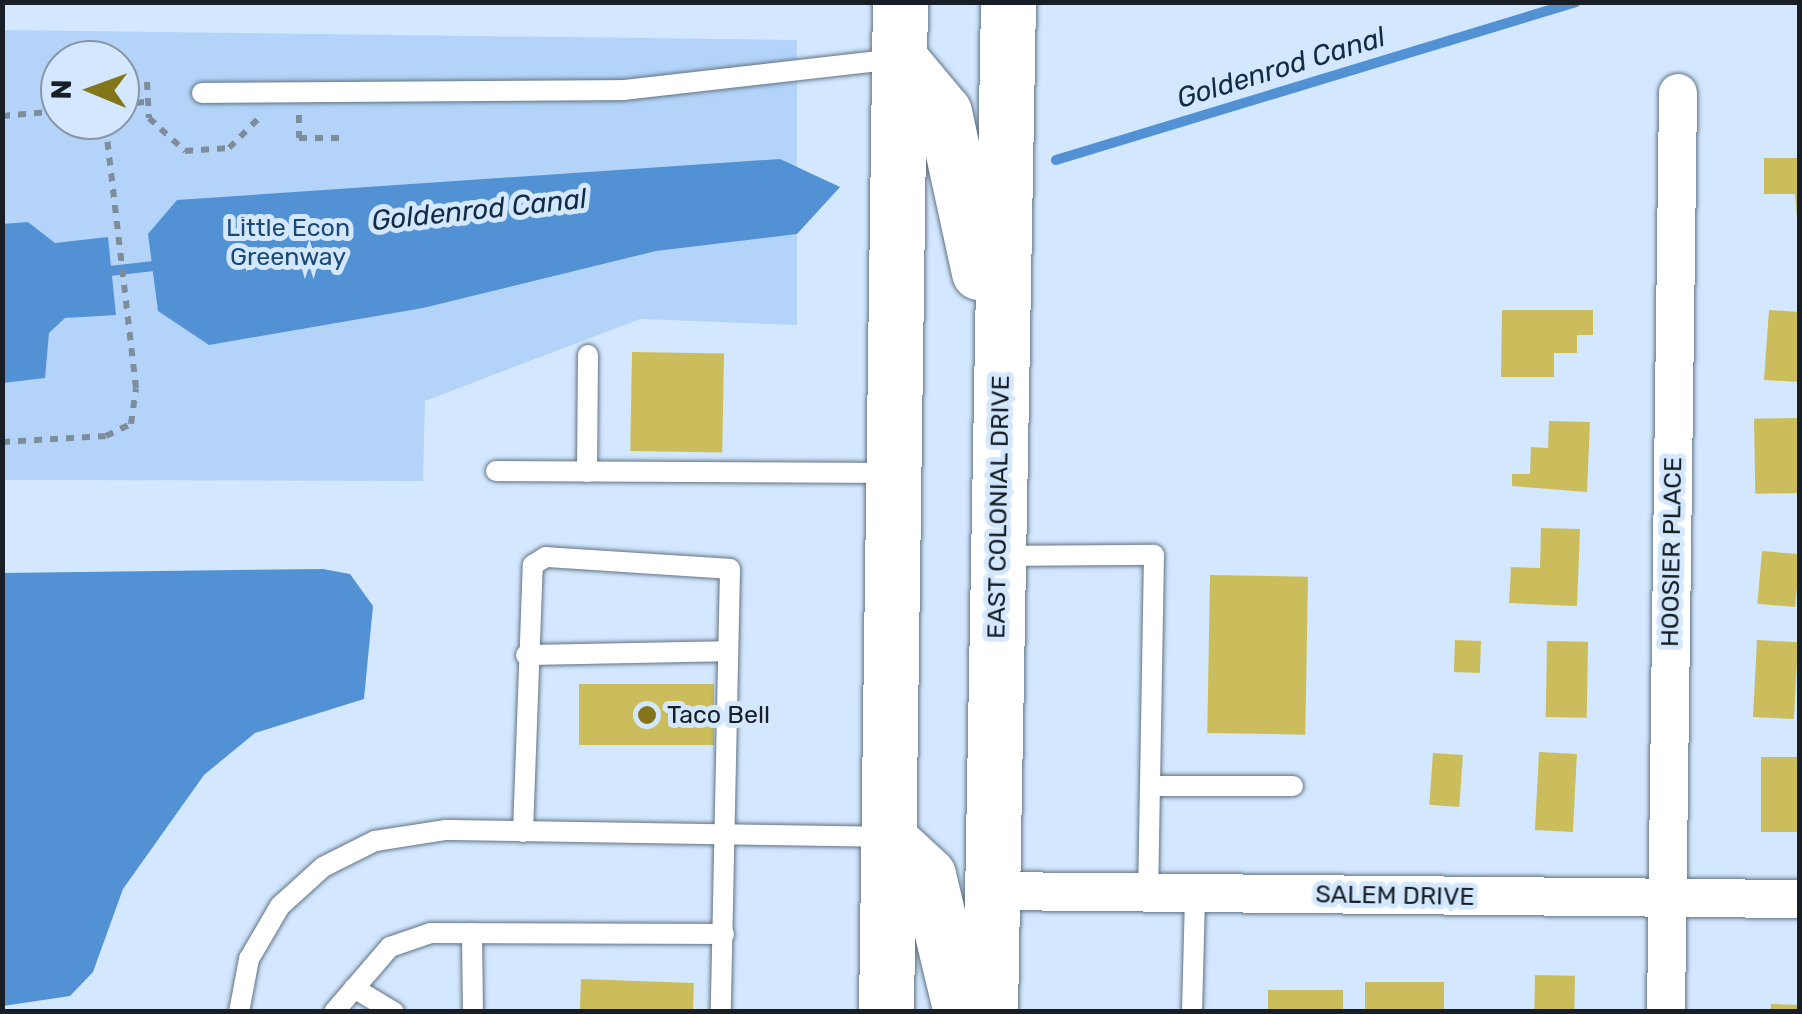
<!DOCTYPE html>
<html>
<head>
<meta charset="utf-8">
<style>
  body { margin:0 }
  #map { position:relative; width:1802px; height:1014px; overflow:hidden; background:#d3e8fe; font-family:Rubik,sans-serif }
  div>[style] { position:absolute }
  .green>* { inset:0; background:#b3d4f8 }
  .water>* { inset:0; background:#5292d4 }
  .stream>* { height:10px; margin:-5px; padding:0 5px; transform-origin:5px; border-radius:5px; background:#5292d4 }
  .building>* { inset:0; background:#cbbd5b; transform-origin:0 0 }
  .path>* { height:6px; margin-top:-3px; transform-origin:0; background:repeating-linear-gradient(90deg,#7e8d9c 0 8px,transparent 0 16px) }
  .roads { filter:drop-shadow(0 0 2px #617386) drop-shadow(0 0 2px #617386) }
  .lane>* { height:20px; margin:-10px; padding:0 10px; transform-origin:10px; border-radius:10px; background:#fff }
  .street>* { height:38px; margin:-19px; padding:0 19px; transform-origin:19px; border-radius:19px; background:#fff }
  .highway>* { height:55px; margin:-27.5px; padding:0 27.5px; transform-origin:27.5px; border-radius:27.5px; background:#fff }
  .dots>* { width:28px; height:28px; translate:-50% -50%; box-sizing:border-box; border:5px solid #d3e8fe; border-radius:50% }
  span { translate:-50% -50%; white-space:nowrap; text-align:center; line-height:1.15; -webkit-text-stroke:10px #d3e8fe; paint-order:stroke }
  .park-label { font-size:25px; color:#1b4975 }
  .street-label { font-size:25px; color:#171e26 }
  .poi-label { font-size:25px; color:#171e26 }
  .left { translate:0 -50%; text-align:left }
  .water-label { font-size:28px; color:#112c47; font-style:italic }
  .frame { position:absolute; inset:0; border:5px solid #171e26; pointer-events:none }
  .north { position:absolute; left:40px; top:40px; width:100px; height:100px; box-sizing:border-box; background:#d3e8fe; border:2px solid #8897a8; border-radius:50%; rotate:271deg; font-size:28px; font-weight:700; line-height:40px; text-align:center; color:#171e26 }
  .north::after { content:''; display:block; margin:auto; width:35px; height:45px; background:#827619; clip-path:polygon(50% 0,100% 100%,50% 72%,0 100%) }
</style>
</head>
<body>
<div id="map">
  <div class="green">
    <div style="clip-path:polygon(evenodd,3px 30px,797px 40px,797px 325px,640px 319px,425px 401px,423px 481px,3px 480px,3px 30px,60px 60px,120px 60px,120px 120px,60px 120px,60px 60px)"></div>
  </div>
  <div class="water">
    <div style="clip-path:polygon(780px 159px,840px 187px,797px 234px,656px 251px,423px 308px,209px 345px,158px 311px,148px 234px,177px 200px)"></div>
    <div style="clip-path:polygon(28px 222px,55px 243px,108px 237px,116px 315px,65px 318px,49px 333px,45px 378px,3px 383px,3px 224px)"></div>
    <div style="clip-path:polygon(323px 569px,350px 574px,373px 606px,364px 699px,255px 733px,204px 775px,123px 889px,93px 972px,70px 996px,3px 1006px,3px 573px)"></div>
  </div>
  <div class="stream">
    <div style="left:1056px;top:160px;width:543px;rotate:-16.9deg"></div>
    <div style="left:101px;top:272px;width:62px;rotate:-6.4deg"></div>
  </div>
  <div class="building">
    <div style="clip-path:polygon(1764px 158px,1800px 158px,1800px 251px,1795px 194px,1764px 194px)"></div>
    <div style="clip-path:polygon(1502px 310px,1593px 310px,1593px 335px,1577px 335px,1577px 353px,1554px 353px,1554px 377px,1501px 377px)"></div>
    <div style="clip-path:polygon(1769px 310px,1800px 312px,1800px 382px,1764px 380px)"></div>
    <div style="left:632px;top:352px;width:92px;height:99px;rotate:1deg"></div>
    <div style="left:1799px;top:418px;width:75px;height:45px;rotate:89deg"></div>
    <div style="clip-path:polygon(1549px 421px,1590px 422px,1587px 492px,1512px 486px,1512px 474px,1530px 474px,1531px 447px,1548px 448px)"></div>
    <div style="clip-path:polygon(1541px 528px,1580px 529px,1577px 606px,1509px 603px,1511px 567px,1540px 568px)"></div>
    <div style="left:1762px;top:551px;width:38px;height:53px;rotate:5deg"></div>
    <div style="left:1210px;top:575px;width:98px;height:158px;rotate:1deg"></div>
    <div style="left:1455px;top:640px;width:26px;height:32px;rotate:2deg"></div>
    <div style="left:1757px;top:640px;width:41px;height:77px;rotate:3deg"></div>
    <div style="left:1547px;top:641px;width:41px;height:76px;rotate:1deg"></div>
    <div style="left:714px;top:684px;width:61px;height:135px;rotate:90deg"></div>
    <div style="left:1539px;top:752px;width:38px;height:78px;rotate:3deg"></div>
    <div style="left:1433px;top:753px;width:30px;height:52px;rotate:4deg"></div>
    <div style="left:1761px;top:757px;width:39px;height:75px"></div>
    <div style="left:1535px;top:975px;width:40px;height:37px;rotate:1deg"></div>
    <div style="left:581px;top:979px;width:113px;height:33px;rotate:2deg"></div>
    <div style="left:1365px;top:982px;width:79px;height:30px"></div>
    <div style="left:1268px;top:990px;width:75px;height:22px"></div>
    <div style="left:1771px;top:1004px;width:29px;height:8px;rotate:2deg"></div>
  </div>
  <div class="path">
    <div style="left:147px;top:82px;width:36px;rotate:87deg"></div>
    <div style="left:149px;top:118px;width:49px;rotate:42.5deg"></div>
    <div style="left:185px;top:151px;width:44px;rotate:-3.9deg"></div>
    <div style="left:229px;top:148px;width:42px;rotate:-45deg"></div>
    <div style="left:120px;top:105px;width:26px;rotate:-7deg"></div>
    <div style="left:299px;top:115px;width:23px;rotate:90deg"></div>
    <div style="left:299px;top:138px;width:48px"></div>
    <div style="left:2px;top:116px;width:58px;rotate:-4.9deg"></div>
    <div style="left:2px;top:442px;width:104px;rotate:-3.3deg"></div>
    <div style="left:106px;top:436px;width:28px;rotate:-26deg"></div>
    <div style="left:131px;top:424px;width:36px;rotate:-82deg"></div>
    <div style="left:136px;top:388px;width:270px;rotate:-96.6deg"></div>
  </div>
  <div class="roads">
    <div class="lane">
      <div style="left:202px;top:93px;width:422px;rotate:-0.4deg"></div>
      <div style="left:624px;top:90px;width:275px;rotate:-6.5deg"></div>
      <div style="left:496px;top:471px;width:393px;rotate:0.3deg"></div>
      <div style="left:587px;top:472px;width:117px;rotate:-89.5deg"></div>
      <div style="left:999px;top:556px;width:155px;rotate:-0.4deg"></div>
      <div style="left:1154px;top:555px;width:338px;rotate:91deg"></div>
      <div style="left:526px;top:655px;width:202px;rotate:-1.1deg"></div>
      <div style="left:1150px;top:786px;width:143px"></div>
      <div style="left:523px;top:832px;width:267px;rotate:-87.9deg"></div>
      <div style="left:533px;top:565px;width:15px;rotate:-32deg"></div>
      <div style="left:546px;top:557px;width:184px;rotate:3.7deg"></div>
      <div style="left:730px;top:569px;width:443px;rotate:91.2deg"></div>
      <div style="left:472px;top:933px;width:79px;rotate:89.3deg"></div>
      <div style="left:354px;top:988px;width:47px;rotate:31deg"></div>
      <div style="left:239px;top:1012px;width:54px;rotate:-79.3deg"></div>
      <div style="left:249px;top:959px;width:61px;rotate:-59.7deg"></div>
      <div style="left:280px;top:906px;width:58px;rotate:-42.2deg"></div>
      <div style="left:323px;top:867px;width:58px;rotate:-26.6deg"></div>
      <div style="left:375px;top:841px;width:72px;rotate:-8.8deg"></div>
      <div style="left:446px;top:830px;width:439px;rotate:0.9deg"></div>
      <div style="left:334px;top:1012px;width:86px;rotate:-49.3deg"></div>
      <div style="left:390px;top:947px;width:43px;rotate:-18.9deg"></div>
      <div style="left:431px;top:933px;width:293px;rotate:0.2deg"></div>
      <div style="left:1192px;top:1012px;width:118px;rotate:-88.5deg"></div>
    </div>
    <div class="street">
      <div style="left:991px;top:891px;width:809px;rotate:0.57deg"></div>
      <div style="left:1666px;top:1012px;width:919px;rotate:-89.25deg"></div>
    </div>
    <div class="highway">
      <div style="left:899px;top:58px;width:70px;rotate:50.2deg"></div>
      <div style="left:944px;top:112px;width:164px;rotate:77.7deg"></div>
      <div style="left:887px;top:837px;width:56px;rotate:42.8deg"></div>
      <div style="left:928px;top:875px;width:141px;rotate:76.5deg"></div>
      <div style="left:886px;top:1012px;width:1010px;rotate:-89.21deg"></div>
      <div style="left:990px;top:1012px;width:1010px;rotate:-88.98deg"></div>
    </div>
  </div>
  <div class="dots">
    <div style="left:647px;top:715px;background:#827619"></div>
  </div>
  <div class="park-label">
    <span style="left:288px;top:243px">Little Econ<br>Greenway</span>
  </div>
  <div class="street-label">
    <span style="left:999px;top:507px;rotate:-89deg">EAST COLONIAL DRIVE</span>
    <span style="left:1672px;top:552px;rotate:-89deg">HOOSIER PLACE</span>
    <span style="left:1395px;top:896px;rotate:1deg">SALEM DRIVE</span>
  </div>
  <div class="poi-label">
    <span class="left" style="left:667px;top:715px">Taco Bell</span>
  </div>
  <div class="water-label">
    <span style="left:1281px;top:68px;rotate:-17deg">Goldenrod Canal</span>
    <span style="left:479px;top:210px;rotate:-6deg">Goldenrod Canal</span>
  </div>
  <div class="frame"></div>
  <div class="north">N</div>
</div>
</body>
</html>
